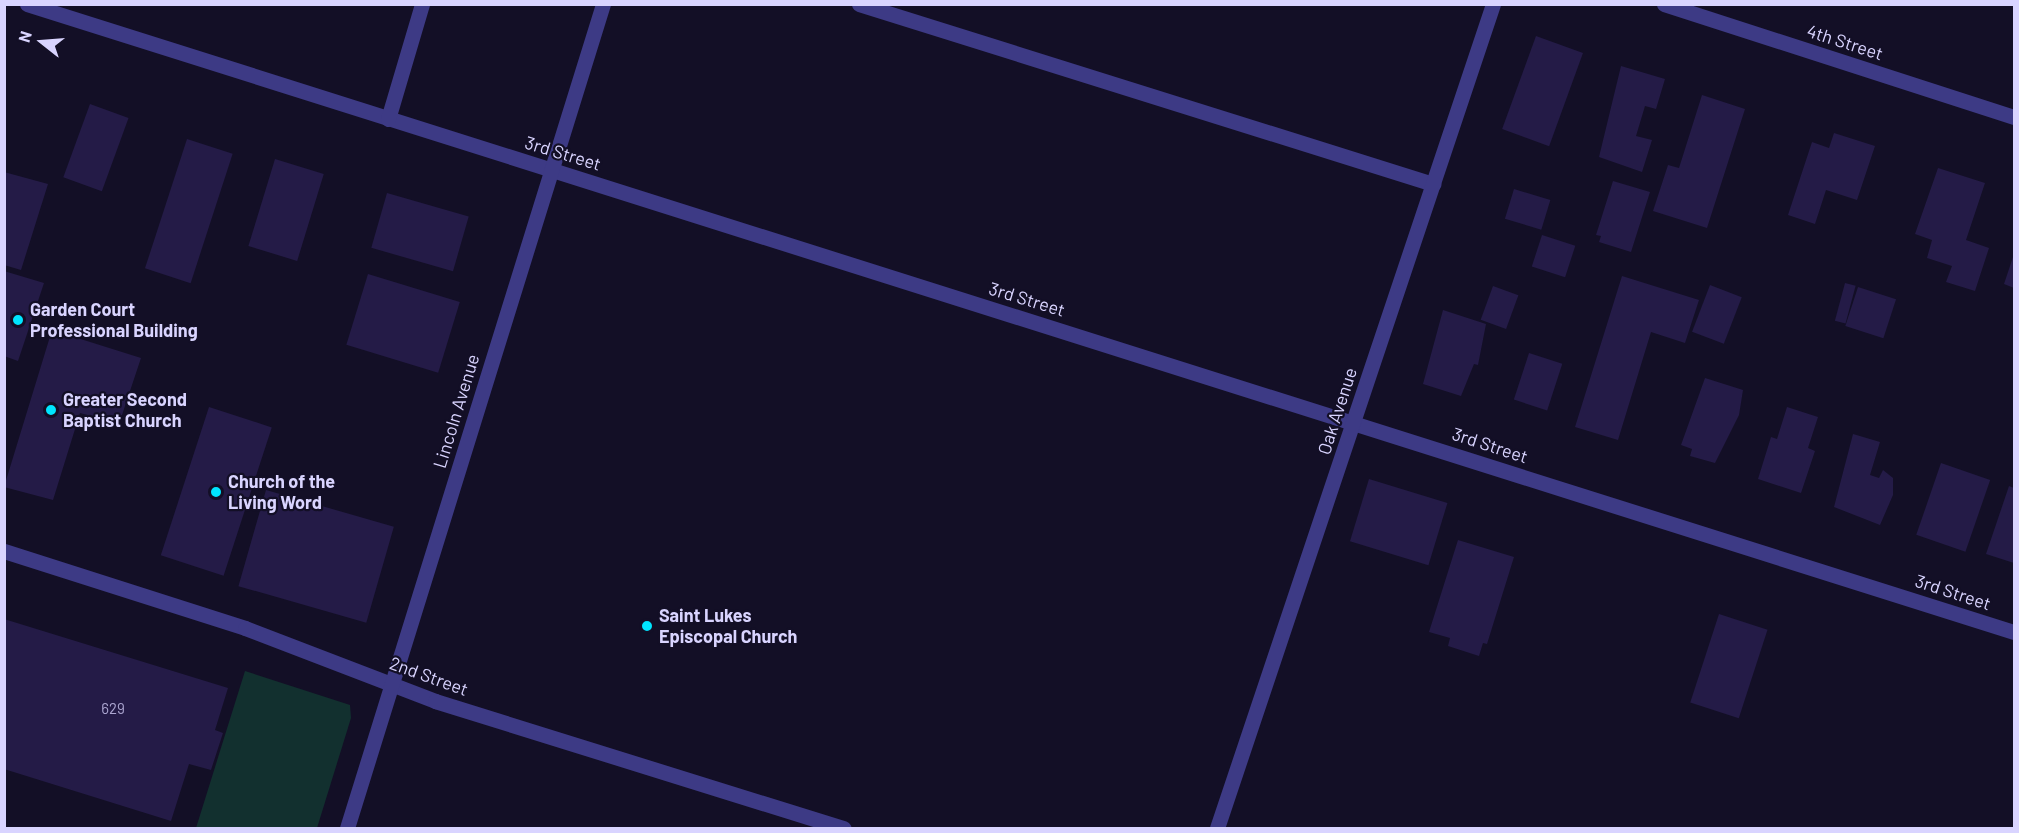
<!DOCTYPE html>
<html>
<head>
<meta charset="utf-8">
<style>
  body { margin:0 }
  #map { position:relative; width:2019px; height:833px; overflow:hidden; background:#130f26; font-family:Barlow,sans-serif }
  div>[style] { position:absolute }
  .green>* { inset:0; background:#12302f }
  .building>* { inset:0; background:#241b47; transform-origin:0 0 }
  .minor>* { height:15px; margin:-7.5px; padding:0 7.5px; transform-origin:7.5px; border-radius:7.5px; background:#3d3a85 }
  .dots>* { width:16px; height:16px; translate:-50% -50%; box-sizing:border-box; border:3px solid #130f26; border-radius:50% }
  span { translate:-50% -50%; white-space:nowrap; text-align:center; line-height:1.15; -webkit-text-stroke:4.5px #130f26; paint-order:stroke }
  .number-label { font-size:15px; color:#aca6d1 }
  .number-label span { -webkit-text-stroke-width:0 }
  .street-label { font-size:18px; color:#d9d4ff }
  .poi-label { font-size:18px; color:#d9d4ff; font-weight:700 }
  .left { translate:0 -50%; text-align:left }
  .frame { position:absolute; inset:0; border:6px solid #d9d4ff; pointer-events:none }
  .north { position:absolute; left:12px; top:12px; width:60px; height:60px; -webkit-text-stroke:4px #130f26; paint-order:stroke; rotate:287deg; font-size:16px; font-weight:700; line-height:24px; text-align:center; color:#d9d4ff }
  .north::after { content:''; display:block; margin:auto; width:21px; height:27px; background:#d9d4ff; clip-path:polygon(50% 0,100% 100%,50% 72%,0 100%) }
</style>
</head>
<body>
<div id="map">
  <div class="green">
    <div style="clip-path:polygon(245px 671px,350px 705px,351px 718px,317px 828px,196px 828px)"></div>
  </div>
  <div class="building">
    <div style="left:1536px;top:36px;width:50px;height:99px;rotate:20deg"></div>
    <div style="clip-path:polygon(1621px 66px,1665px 79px,1656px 109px,1645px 106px,1636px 136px,1652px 140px,1642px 172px,1599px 157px)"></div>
    <div style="clip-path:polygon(1702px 95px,1745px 109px,1707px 228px,1653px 211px,1668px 165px,1679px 168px)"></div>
    <div style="left:90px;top:104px;width:41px;height:78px;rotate:20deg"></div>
    <div style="clip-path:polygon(1834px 133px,1875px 146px,1857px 200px,1826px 190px,1815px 224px,1788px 215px,1812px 142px,1829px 148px)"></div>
    <div style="left:187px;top:139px;width:48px;height:136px;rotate:18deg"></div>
    <div style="left:275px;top:159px;width:51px;height:91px;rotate:17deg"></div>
    <div style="clip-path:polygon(1938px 168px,1985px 183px,1966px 240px,1989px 248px,1975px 291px,1946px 282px,1952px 266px,1927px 258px,1932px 240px,1915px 234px)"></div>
    <div style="clip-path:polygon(4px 172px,48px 184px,21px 270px,4px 265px)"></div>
    <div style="clip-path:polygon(1613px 181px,1650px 192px,1631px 252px,1599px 242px,1601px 236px,1596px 235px)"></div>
    <div style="left:1514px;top:189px;width:38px;height:31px;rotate:17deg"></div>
    <div style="left:387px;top:193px;width:85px;height:57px;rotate:16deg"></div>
    <div style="left:1542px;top:235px;width:35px;height:33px;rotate:18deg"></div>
    <div style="clip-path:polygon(2014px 254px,2014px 288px,2004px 284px)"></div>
    <div style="clip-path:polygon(4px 271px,44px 283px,18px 361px,4px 356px)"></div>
    <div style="left:368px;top:274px;width:96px;height:74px;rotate:17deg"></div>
    <div style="clip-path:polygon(1622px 276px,1699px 300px,1685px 343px,1651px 332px,1618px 440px,1575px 427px)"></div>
    <div style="left:1845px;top:283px;width:11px;height:39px;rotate:15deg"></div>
    <div style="left:1710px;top:285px;width:34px;height:50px;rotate:21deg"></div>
    <div style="left:1493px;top:286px;width:27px;height:36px;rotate:20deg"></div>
    <div style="left:1858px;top:287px;width:40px;height:41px;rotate:18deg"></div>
    <div style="clip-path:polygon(1443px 310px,1486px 324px,1478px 365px,1474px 364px,1461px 396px,1423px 384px)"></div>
    <div style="clip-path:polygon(52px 330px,141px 358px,119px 424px,80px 413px,53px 500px,4px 487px)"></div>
    <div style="left:1529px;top:353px;width:35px;height:49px;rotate:18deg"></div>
    <div style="clip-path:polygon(1705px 378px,1743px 390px,1739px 415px,1715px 463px,1690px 456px,1692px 449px,1681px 445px)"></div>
    <div style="left:209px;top:407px;width:66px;height:156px;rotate:18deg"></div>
    <div style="clip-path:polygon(1787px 407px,1818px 417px,1808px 448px,1815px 451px,1801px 493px,1758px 479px,1771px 437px,1777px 439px)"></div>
    <div style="clip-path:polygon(1853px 434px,1880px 442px,1870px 475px,1879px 478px,1883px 470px,1893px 478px,1893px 495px,1880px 525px,1834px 507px)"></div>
    <div style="left:1941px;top:463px;width:52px;height:76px;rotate:19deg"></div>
    <div style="left:1369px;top:479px;width:82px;height:65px;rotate:17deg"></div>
    <div style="clip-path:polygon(2009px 486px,2014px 488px,2014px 563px,1986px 554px)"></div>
    <div style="left:266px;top:490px;width:133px;height:100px;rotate:16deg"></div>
    <div style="clip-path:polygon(1458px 540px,1514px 557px,1487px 644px,1483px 643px,1479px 656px,1448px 646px,1450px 638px,1429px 632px)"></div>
    <div style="left:1719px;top:614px;width:51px;height:93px;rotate:18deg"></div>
    <div style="clip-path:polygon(4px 619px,228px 688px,215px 730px,223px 733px,211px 770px,189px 764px,171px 821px,4px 769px)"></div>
  </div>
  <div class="minor">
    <div style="left:27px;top:4px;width:2084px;rotate:17.54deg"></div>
    <div style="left:859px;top:4px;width:602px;rotate:17.41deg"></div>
    <div style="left:1664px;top:4px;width:368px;rotate:17.9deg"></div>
    <div style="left:388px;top:119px;width:120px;rotate:-73.5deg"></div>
    <div style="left:4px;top:551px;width:253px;rotate:17.7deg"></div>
    <div style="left:245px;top:628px;width:204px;rotate:21deg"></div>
    <div style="left:435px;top:701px;width:428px;rotate:17.3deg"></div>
    <div style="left:347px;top:828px;width:863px;rotate:-72.74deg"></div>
    <div style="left:1217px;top:828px;width:869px;rotate:-71.48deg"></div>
  </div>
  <div class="dots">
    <div style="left:18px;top:320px;background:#00e5ff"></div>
    <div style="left:51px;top:410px;background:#00e5ff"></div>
    <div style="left:216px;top:492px;background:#00e5ff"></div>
    <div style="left:647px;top:626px;background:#00e5ff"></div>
  </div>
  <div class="number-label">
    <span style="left:113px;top:709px">629</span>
  </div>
  <div class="street-label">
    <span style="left:1845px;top:42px;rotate:18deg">4th Street</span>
    <span style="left:563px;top:153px;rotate:17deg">3rd Street</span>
    <span style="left:1027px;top:299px;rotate:17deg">3rd Street</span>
    <span style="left:456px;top:411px;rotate:-73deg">Lincoln Avenue</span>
    <span style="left:1337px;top:411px;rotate:-72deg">Oak Avenue</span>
    <span style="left:1490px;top:445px;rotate:18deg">3rd Street</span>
    <span style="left:1953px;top:592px;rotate:18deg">3rd Street</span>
    <span style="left:429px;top:676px;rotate:20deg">2nd Street</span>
  </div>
  <div class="poi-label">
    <span class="left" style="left:30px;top:320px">Garden Court<br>Professional Building</span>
    <span class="left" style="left:63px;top:410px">Greater Second<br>Baptist Church</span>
    <span class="left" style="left:228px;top:492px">Church of the<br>Living Word</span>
    <span class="left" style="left:659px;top:626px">Saint Lukes<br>Episcopal Church</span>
  </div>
  <div class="frame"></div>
  <div class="north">N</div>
</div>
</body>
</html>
